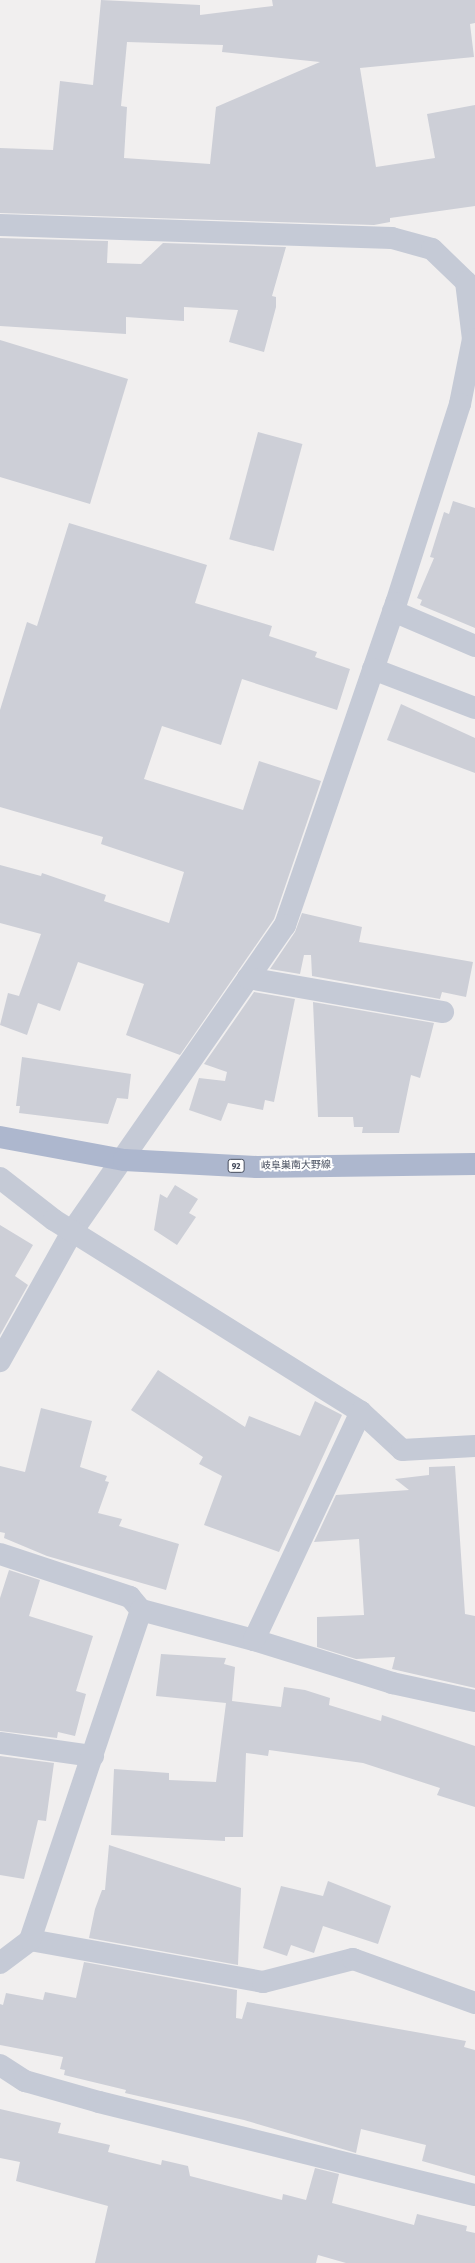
<!DOCTYPE html>
<html>
<head>
<meta charset="utf-8">
<style>
  body { margin:0 }
  #map { position:relative; width:475px; height:2263px; overflow:hidden; background:#f1efef; font-family:"Fira Sans Condensed","Noto Sans JP",sans-serif }
  div>[style] { position:absolute }
  .building>* { inset:0; background:#cdcfd7; transform-origin:0 0 }
  .minor>* { height:22px; margin:-11px; padding:0 11px; transform-origin:11px; border-radius:11px; background:#c5cad6 }
  .primary>* { height:22px; margin:-11px; padding:0 11px; transform-origin:11px; border-radius:11px; background:#adb7ce }
  span { translate:-50% -50%; white-space:nowrap; text-align:center; line-height:1.15; -webkit-text-stroke:4px #fff; paint-order:stroke }
  .shield-label span { padding:1px 3px; background:#fff; border:1px solid; border-radius:3px; -webkit-text-stroke-width:0 }
  .shield-label { font-size:9px; color:#464d5d; font-weight:700 }
  .street-label { font-size:10px; color:#464d5d }
</style>
</head>
<body>
<div id="map">
  <div class="building">
    <div style="clip-path:polygon(evenodd,101px 0,200px 5px,200px 15px,273px 6px,272px 0,475px 0,475px 23px,470px 24px,474px 57px,360px 68px,376px 167px,435px 158px,427px 114px,475px 105px,475px 206px,390px 218px,390px 222px,374px 225px,0 213px,0 148px,53px 150px,60px 81px,93px 85px,101px 0,127px 42px,223px 45px,222px 52px,320px 62px,216px 107px,210px 164px,124px 158px,127px 107px,121px 106px,127px 42px)"></div>
    <div style="clip-path:polygon(0 238px,108px 241px,107px 263px,141px 264px,163px 243px,286px 247px,272px 296px,276px 297px,276px 307px,264px 352px,229px 342px,238px 310px,184px 307px,184px 321px,126px 317px,126px 334px,0 326px)"></div>
    <div style="clip-path:polygon(0 340px,128px 379px,90px 504px,0 477px)"></div>
    <div style="left:258px;top:432px;width:46px;height:111px;rotate:15deg"></div>
    <div style="clip-path:polygon(453px 501px,475px 508px,475px 628px,420px 605px,422px 600px,417px 598px,434px 558px,430px 557px,444px 512px,449px 514px)"></div>
    <div style="clip-path:polygon(69px 523px,207px 565px,195px 603px,272px 626px,269px 636px,317px 652px,315px 657px,350px 669px,337px 710px,242px 679px,221px 745px,162px 726px,144px 779px,243px 810px,259px 761px,321px 781px,274px 919px,180px 1055px,126px 1035px,144px 984px,78px 962px,60px 1011px,38px 1003px,27px 1035px,0 1025px,8px 993px,19px 996px,41px 934px,0 923px,0 865px,41px 876px,42px 873px,106px 895px,104px 901px,169px 923px,184px 872px,101px 844px,103px 837px,0 807px,0 710px,27px 622px,37px 626px)"></div>
    <div style="clip-path:polygon(401px 704px,475px 738px,475px 773px,387px 740px)"></div>
    <div style="clip-path:polygon(302px 913px,362px 927px,359px 942px,473px 962px,466px 997px,442px 992px,440px 999px,312px 976px,311px 955px,304px 955px,300px 974px,270px 969px,295px 932px)"></div>
    <div style="clip-path:polygon(254px 992px,295px 999px,274px 1102px,265px 1100px,263px 1110px,228px 1103px,221px 1121px,189px 1110px,199px 1078px,225px 1081px,227px 1072px,204px 1064px)"></div>
    <div style="clip-path:polygon(313px 1002px,434px 1023px,420px 1078px,411px 1075px,399px 1133px,362px 1133px,363px 1127px,354px 1127px,353px 1117px,318px 1117px)"></div>
    <div style="clip-path:polygon(22px 1057px,131px 1074px,128px 1099px,117px 1098px,108px 1124px,19px 1113px,20px 1106px,16px 1106px)"></div>
    <div style="clip-path:polygon(175px 1185px,198px 1199px,189px 1213px,196px 1217px,177px 1245px,154px 1230px,160px 1194px,167px 1198px)"></div>
    <div style="clip-path:polygon(0 1225px,33px 1245px,15px 1276px,28px 1285px,0 1335px)"></div>
    <div style="clip-path:polygon(158px 1370px,245px 1427px,249px 1416px,300px 1436px,315px 1401px,342px 1415px,279px 1552px,204px 1525px,222px 1476px,199px 1464px,203px 1457px,131px 1410px)"></div>
    <div style="clip-path:polygon(41px 1408px,92px 1421px,80px 1467px,107px 1476px,105px 1481px,109px 1482px,98px 1513px,122px 1519px,119px 1526px,179px 1544px,166px 1590px,47px 1556px,4px 1538px,5px 1533px,0 1532px,0 1466px,25px 1472px)"></div>
    <div style="clip-path:polygon(455px 1466px,465px 1614px,475px 1616px,475px 1688px,392px 1669px,395px 1657px,356px 1659px,317px 1647px,317px 1617px,364px 1615px,359px 1539px,314px 1542px,336px 1495px,409px 1490px,395px 1479px,429px 1475px,429px 1467px)"></div>
    <div style="clip-path:polygon(9px 1570px,40px 1580px,29px 1616px,93px 1636px,76px 1691px,86px 1694px,75px 1736px,58px 1732px,57px 1738px,0 1731px,0 1598px)"></div>
    <div style="clip-path:polygon(161px 1654px,226px 1658px,224px 1664px,235px 1667px,232px 1701px,281px 1707px,284px 1687px,305px 1690px,330px 1698px,329px 1705px,381px 1721px,382px 1715px,475px 1746px,475px 1807px,437px 1795px,440px 1788px,363px 1763px,269px 1750px,268px 1756px,246px 1753px,243px 1837px,225px 1837px,225px 1841px,111px 1835px,114px 1769px,169px 1773px,169px 1780px,216px 1782px,226px 1703px,156px 1696px)"></div>
    <div style="clip-path:polygon(0 1756px,54px 1763px,46px 1821px,38px 1820px,24px 1879px,0 1875px)"></div>
    <div style="clip-path:polygon(109px 1845px,241px 1888px,238px 1965px,89px 1938px,95px 1909px,102px 1890px,105px 1890px)"></div>
    <div style="clip-path:polygon(328px 1881px,391px 1906px,378px 1944px,323px 1926px,314px 1953px,291px 1945px,287px 1956px,263px 1948px,281px 1886px,323px 1896px)"></div>
    <div style="clip-path:polygon(84px 1962px,237px 1990px,236px 2018px,242px 2019px,247px 2002px,466px 2041px,464px 2047px,475px 2050px,475px 2176px,422px 2161px,426px 2145px,361px 2129px,356px 2153px,244px 2120px,125px 2093px,126px 2090px,64px 2075px,65px 2070px,60px 2069px,63px 2057px,0 2045px,0 2004px,3px 2005px,6px 1993px,43px 2000px,45px 1992px,76px 1998px)"></div>
    <div style="clip-path:polygon(0 2109px,61px 2123px,58px 2133px,110px 2145px,108px 2152px,161px 2165px,162px 2160px,188px 2166px,190px 2176px,282px 2200px,283px 2194px,306px 2200px,315px 2168px,339px 2174px,332px 2203px,414px 2225px,417px 2214px,467px 2226px,466px 2231px,475px 2233px,475px 2263px,346px 2263px,318px 2255px,316px 2263px,95px 2263px,108px 2206px,16px 2181px,20px 2162px,0 2158px)"></div>
  </div>
  <div class="minor">
    <div style="left:0;top:225px;width:392px;rotate:1.9deg"></div>
    <div style="left:392px;top:238px;width:41px;rotate:15.4deg"></div>
    <div style="left:432px;top:249px;width:47px;rotate:44.1deg"></div>
    <div style="left:466px;top:282px;width:57px;rotate:83deg"></div>
    <div style="left:473px;top:339px;width:66px;rotate:101.3deg"></div>
    <div style="left:460px;top:404px;width:209px;rotate:107.8deg"></div>
    <div style="left:396px;top:603px;width:341px;rotate:109deg"></div>
    <div style="left:285px;top:925px;width:374px;rotate:124.8deg"></div>
    <div style="left:72px;top:1232px;width:148px;rotate:119.2deg"></div>
    <div style="left:393px;top:611px;width:89px;rotate:23.1deg"></div>
    <div style="left:373px;top:669px;width:109px;rotate:20.9deg"></div>
    <div style="left:248px;top:978px;width:198px;rotate:9.9deg"></div>
    <div style="left:0;top:1178px;width:68px;rotate:37.9deg"></div>
    <div style="left:54px;top:1220px;width:362px;rotate:32deg"></div>
    <div style="left:361px;top:1412px;width:56px;rotate:42.8deg"></div>
    <div style="left:402px;top:1450px;width:73px;rotate:-3.1deg"></div>
    <div style="left:0;top:1554px;width:137px;rotate:18.3deg"></div>
    <div style="left:130px;top:1597px;width:17px;rotate:50deg"></div>
    <div style="left:141px;top:1610px;width:117px;rotate:14.9deg"></div>
    <div style="left:254px;top:1640px;width:145px;rotate:17.3deg"></div>
    <div style="left:392px;top:1683px;width:85px;rotate:12.2deg"></div>
    <div style="left:254px;top:1640px;width:252px;rotate:-64.9deg"></div>
    <div style="left:0;top:1743px;width:94px;rotate:8deg"></div>
    <div style="left:30px;top:1940px;width:237px;rotate:10.2deg"></div>
    <div style="left:263px;top:1982px;width:93px;rotate:-14.3deg"></div>
    <div style="left:353px;top:1959px;width:130px;rotate:19.8deg"></div>
    <div style="left:0;top:1963px;width:38px;rotate:-37deg"></div>
    <div style="left:30px;top:1940px;width:348px;rotate:-71.4deg"></div>
    <div style="left:0;top:2065px;width:30px;rotate:33deg"></div>
    <div style="left:25px;top:2081px;width:77px;rotate:15.8deg"></div>
    <div style="left:99px;top:2102px;width:387px;rotate:13.9deg"></div>
  </div>
  <div class="primary">
    <div style="left:0;top:1137px;width:126px;rotate:10.5deg"></div>
    <div style="left:124px;top:1160px;width:133px;rotate:3deg"></div>
    <div style="left:257px;top:1167px;width:218px;rotate:-0.8deg"></div>
  </div>
  <div class="shield-label">
    <span style="left:236px;top:1166px">92</span>
  </div>
  <div class="street-label">
    <span style="left:296px;top:1166px;rotate:-1deg">岐阜巣南大野線</span>
  </div>
</div>
</body>
</html>
